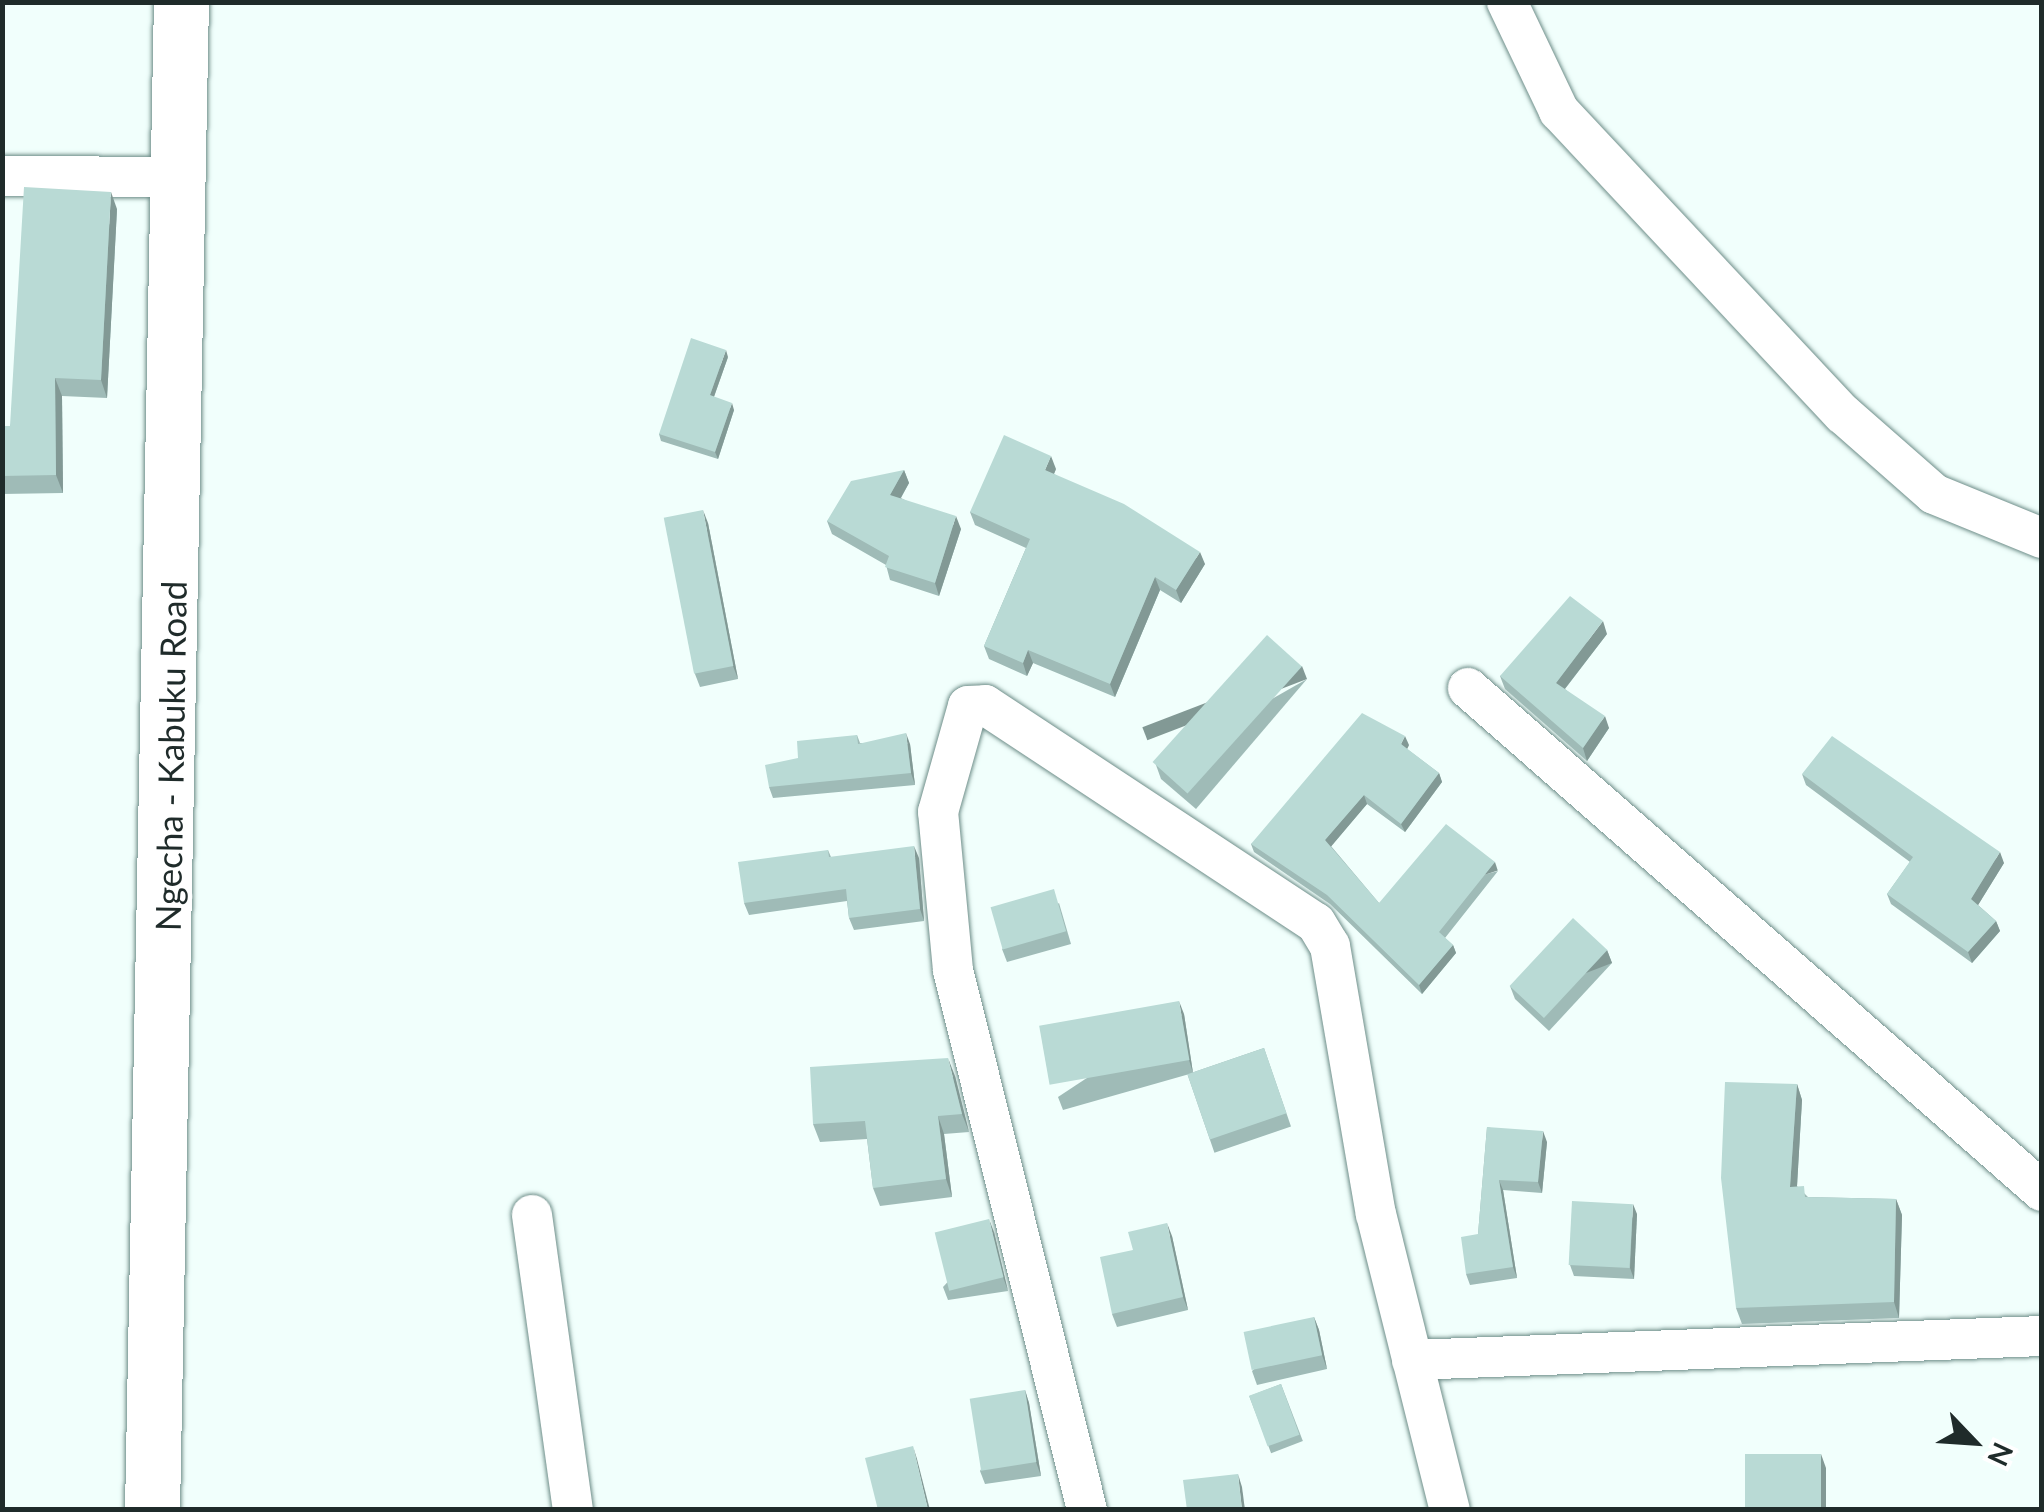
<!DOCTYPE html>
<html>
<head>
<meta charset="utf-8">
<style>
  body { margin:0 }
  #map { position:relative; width:2044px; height:1512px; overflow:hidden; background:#f1fffc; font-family:Lato,sans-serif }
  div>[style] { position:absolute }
  .roads { filter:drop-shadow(0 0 2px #6e8e89) drop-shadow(0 0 2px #6e8e89) }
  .street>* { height:40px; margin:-20px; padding:0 20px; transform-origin:20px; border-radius:20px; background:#fff }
  .secondary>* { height:55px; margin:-27.5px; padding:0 27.5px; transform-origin:27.5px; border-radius:27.5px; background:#fff }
  .wall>* { inset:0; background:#9fbbb7; transform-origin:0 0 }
  .shaded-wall>* { inset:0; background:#829995; transform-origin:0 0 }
  .building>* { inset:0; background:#b9dad5; transform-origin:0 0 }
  span { translate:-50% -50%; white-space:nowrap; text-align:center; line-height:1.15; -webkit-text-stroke:9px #fff; paint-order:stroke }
  .street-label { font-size:35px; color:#1f2b2a }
  .frame { position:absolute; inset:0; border:5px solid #1f2b2a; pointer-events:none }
  .north { position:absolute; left:1924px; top:1392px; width:100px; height:100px; -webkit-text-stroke:8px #fff; paint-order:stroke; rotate:115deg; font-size:28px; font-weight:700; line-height:40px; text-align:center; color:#1f2b2a }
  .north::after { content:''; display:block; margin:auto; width:35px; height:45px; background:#1f2b2a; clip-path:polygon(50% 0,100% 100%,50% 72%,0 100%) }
</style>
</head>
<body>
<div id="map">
  <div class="roads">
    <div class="street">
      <div style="left:1507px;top:2px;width:121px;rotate:64.5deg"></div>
      <div style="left:1559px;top:111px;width:415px;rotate:46.9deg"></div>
      <div style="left:1843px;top:414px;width:121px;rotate:41.3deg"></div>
      <div style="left:1934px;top:494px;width:117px;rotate:22.2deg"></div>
      <div style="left:2px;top:176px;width:182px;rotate:0.3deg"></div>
      <div style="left:1468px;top:688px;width:763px;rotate:41.23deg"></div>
      <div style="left:532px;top:1215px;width:298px;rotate:82.1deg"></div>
      <div style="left:1412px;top:1360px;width:630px;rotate:-2.18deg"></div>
      <div style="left:1087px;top:1510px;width:556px;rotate:-103.94deg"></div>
      <div style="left:953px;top:970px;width:159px;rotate:-95.4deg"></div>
      <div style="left:938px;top:812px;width:110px;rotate:-74.2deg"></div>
      <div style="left:968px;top:706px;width:17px;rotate:-3deg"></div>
      <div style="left:985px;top:705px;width:396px;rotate:33.4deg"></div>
      <div style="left:1316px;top:923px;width:27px;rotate:59deg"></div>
      <div style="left:1330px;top:946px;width:272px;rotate:80.3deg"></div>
      <div style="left:1376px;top:1214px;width:305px;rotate:76deg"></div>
    </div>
    <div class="secondary">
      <div style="left:152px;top:1510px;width:1508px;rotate:-88.9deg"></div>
    </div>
  </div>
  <div class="wall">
    <div style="clip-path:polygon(117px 209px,107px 398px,62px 396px,63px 493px,2px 494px,2px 426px,10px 426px)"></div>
    <div style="clip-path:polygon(728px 357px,714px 397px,734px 410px,718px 459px,661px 441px,659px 434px)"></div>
    <div style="clip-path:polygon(1056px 469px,1054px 474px,1205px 564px,1181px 603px,1160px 590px,1115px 697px,1033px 663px,1027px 676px,989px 659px,984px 646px,1026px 548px,975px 525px,970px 512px)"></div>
    <div style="clip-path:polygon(904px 470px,909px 483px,901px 498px,961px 529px,939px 596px,890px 580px,886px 565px,832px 534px,827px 521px)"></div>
    <div style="clip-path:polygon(708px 523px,738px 679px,700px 687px,695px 674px)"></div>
    <div style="clip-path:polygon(1607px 634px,1565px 689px,1609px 728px,1587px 761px,1505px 689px,1500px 676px)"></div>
    <div style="clip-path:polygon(1307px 679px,1196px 809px,1161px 779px,1156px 765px)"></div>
    <div style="clip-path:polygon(857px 735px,860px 743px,910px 744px,915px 785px,773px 798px,769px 787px)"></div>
    <div style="clip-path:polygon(1409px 745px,1407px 749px,1439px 773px,1442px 782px,1405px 832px,1367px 804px,1331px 846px,1379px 903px,1498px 871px,1445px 938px,1453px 945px,1456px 953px,1422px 994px,1330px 904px,1254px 852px,1251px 844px)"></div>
    <div style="clip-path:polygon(1802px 774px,2004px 863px,1978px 905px,1996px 921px,2000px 931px,1972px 963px,1891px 904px,1887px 894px,1910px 862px,1806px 785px)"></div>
    <div style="clip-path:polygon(828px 850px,831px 857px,919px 858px,924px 921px,854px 930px,849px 918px,847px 901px,749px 915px,744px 903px)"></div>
    <div style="clip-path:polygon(1059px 903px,1071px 944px,1007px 962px,1002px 949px)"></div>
    <div style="clip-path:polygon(1607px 950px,1612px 963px,1549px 1031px,1515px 999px,1510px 986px)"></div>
    <div style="clip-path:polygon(1184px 1014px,1193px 1073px,1063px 1110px,1058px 1097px)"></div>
    <div style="left:1264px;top:1048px;width:83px;height:81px;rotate:71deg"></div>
    <div style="clip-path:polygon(955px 1076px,969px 1132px,944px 1134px,952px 1197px,880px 1206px,873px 1188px,867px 1139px,820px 1142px,813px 1124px)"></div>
    <div style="clip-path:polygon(1797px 1084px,1802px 1100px,1797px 1186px,1808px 1197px,1896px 1199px,1902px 1215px,1899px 1318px,1742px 1324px,1736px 1308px)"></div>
    <div style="clip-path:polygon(1487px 1127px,1547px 1142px,1542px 1193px,1503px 1190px,1517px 1278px,1470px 1285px,1466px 1274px,1478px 1234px)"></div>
    <div style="clip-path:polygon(1637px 1214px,1634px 1279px,1574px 1276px,1570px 1265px)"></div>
    <div style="clip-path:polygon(994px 1232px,1008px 1291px,948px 1300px,943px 1287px)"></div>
    <div style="clip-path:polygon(1172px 1236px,1188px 1310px,1117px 1327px,1112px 1314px,1133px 1250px)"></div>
    <div style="clip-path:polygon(1314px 1317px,1319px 1330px,1327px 1369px,1257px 1385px,1252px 1371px)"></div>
    <div style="left:1281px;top:1384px;width:61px;height:34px;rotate:69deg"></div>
    <div style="clip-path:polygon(1025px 1390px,1029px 1403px,1041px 1476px,985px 1484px,980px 1471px)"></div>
  </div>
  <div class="shaded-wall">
    <div style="clip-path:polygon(111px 192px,117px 209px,107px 398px,101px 380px)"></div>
    <div style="clip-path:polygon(726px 350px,728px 357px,712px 402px,710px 395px)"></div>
    <div style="clip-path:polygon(55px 378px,62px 396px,63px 493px,56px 475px)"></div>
    <div style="clip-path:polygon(732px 403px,734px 410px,718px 459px,715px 452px)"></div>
    <div style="clip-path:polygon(1051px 456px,1056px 469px,1050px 483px,1045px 470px)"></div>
    <div style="clip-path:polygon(904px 470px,909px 483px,895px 508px,890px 495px)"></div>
    <div style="clip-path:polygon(703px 510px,708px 523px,738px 679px,733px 666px)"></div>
    <div style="clip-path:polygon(956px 516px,961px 529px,939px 596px,935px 583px)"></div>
    <div style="clip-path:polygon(1200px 552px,1205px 564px,1181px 603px,1176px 590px)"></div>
    <div style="clip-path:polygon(1155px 577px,1160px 590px,1115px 697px,1110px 684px)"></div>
    <div style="clip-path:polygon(1603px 621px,1607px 634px,1560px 695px,1556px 683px)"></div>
    <div style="clip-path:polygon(1028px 650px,1033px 663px,1027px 676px,1023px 663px)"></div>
    <div style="left:1302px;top:666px;width:14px;height:171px;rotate:69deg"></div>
    <div style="clip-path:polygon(1605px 716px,1609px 728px,1587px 761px,1583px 748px)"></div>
    <div style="clip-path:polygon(906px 733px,910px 744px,915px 785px,911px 773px)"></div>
    <div style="clip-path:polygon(1405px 736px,1409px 745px,1405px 753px,1401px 744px)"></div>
    <div style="clip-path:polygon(1439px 773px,1442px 782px,1405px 832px,1401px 824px)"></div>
    <div style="clip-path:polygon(1364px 795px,1367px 804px,1329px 849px,1325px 840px)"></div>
    <div style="clip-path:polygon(914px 846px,919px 858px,924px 921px,920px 909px)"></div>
    <div style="clip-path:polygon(2000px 852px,2004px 863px,1975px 910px,1971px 899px)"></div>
    <div style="left:1495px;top:862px;width:9px;height:90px;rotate:72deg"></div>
    <div style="clip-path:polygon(1996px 921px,2000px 931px,1972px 963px,1968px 952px)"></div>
    <div style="clip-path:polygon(1453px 945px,1456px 953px,1422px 994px,1419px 985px)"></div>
    <div style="left:1607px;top:950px;width:14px;height:93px;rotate:69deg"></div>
    <div style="clip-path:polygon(1179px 1001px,1184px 1014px,1193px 1073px,1189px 1060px)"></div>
    <div style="clip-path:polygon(948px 1058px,955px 1076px,969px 1132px,962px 1114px)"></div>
    <div style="clip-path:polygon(1797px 1084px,1802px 1100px,1796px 1203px,1790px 1187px)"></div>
    <div style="clip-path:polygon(938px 1116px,944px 1134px,952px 1197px,946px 1179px)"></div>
    <div style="clip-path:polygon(1543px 1131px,1547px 1142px,1542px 1193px,1538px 1182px)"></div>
    <div style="clip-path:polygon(1499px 1180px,1503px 1190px,1517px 1278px,1513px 1267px)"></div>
    <div style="clip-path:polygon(1896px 1199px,1902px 1215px,1899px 1318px,1894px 1302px)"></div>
    <div style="clip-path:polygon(1633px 1204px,1637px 1214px,1634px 1279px,1630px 1268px)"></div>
    <div style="clip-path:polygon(989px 1219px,994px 1232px,1008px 1291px,1003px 1277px)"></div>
    <div style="clip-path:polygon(1167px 1223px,1172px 1236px,1188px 1310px,1183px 1297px)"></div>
    <div style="clip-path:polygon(1314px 1317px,1319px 1330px,1327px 1369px,1322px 1355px)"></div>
    <div style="clip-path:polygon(1025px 1390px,1029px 1403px,1041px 1476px,1036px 1462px)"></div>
    <div style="clip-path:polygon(913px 1446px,917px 1459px,930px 1510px,928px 1510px)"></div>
    <div style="clip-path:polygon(1821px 1454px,1826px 1468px,1826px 1510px,1820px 1510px)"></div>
    <div style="clip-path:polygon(1238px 1474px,1242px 1487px,1245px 1510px,1242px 1510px)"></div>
  </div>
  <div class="building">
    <div style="clip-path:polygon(24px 187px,111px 192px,101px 380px,55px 378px,56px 475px,2px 476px,2px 426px,10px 426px)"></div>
    <div style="clip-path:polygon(691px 338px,726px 350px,710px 395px,732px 403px,715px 452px,659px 434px)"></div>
    <div style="clip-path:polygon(1004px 435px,1051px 456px,1045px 470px,1124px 504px,1200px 552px,1176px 590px,1155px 577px,1110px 684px,1028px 650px,1023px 663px,984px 646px,1030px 539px,970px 512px)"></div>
    <div style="clip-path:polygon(904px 470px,890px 495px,956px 516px,935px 583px,885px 567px,889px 556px,827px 521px,851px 481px)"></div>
    <div style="left:703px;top:510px;width:159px;height:40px;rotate:79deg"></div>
    <div style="clip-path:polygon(1570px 596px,1603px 621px,1556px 683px,1605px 716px,1583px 748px,1500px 676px)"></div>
    <div style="left:1267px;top:635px;width:47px;height:171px;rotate:42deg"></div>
    <div style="clip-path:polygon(1362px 713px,1405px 736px,1401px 744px,1439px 773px,1401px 824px,1364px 795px,1325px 840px,1379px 903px,1446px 824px,1495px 862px,1439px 932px,1453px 945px,1419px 985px,1327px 895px,1251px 844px)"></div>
    <div style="clip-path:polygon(906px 733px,911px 773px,769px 787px,765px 765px,798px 758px,797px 741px,857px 735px,858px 744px)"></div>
    <div style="clip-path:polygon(1832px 736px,2000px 852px,1971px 899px,1996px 921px,1968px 952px,1887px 894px,1913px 857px,1802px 774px)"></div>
    <div style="clip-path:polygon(914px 846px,920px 909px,849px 918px,846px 889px,744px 903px,738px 862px,828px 850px,829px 857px)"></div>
    <div style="left:1054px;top:889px;width:44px;height:66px;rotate:74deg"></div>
    <div style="left:1573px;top:918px;width:47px;height:93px;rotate:43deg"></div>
    <div style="left:1179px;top:1001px;width:60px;height:142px;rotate:80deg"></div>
    <div style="left:1264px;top:1048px;width:69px;height:81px;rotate:71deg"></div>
    <div style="clip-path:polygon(948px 1058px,962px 1114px,938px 1116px,946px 1179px,873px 1188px,865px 1121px,813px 1124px,810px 1067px)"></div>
    <div style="clip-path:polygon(1725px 1082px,1797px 1084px,1790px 1187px,1804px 1186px,1805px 1197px,1896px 1199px,1894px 1302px,1736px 1308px,1721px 1178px)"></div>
    <div style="clip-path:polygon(1487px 1127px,1543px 1131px,1538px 1182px,1499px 1180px,1513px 1267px,1466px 1274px,1461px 1237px,1478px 1234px)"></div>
    <div style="left:1572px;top:1201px;width:61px;height:64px;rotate:3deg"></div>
    <div style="left:989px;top:1219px;width:60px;height:56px;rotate:76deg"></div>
    <div style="clip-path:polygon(1167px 1223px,1183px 1297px,1112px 1314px,1100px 1257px,1133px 1250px,1128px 1232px)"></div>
    <div style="left:1314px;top:1317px;width:39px;height:72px;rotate:78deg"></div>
    <div style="left:1281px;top:1384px;width:54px;height:34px;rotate:70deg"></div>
    <div style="left:1025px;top:1390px;width:73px;height:56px;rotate:81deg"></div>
    <div style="clip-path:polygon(913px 1446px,928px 1510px,878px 1510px,865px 1458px)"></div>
    <div style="left:1745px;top:1454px;width:76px;height:56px"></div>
    <div style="clip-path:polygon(1238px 1474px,1242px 1510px,1187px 1510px,1183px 1480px)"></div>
  </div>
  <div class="street-label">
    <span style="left:170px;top:756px;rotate:-89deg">Ngecha - Kabuku Road</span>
  </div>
  <div class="frame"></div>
  <div class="north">N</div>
</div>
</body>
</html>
